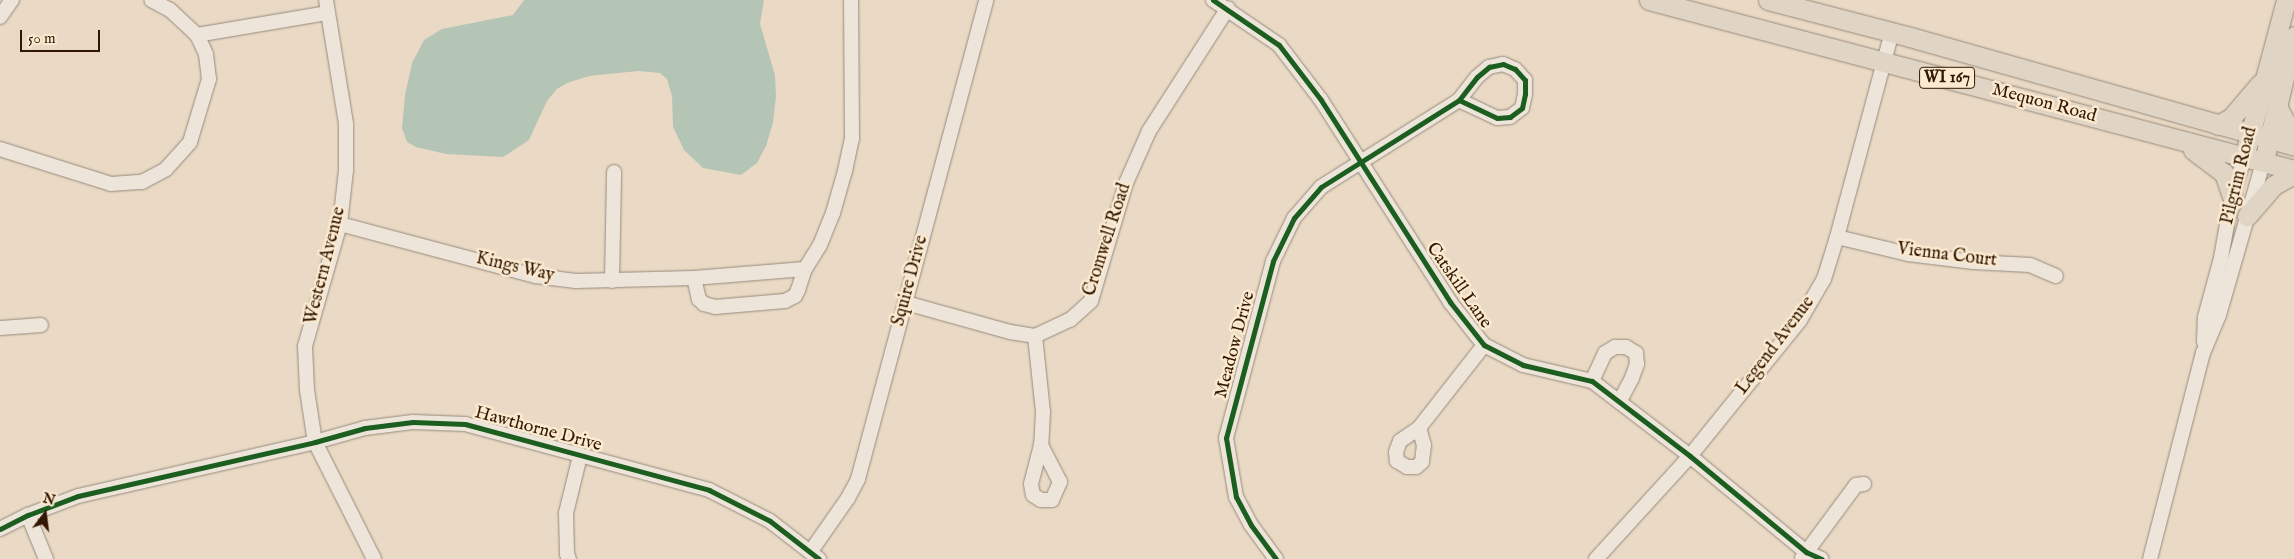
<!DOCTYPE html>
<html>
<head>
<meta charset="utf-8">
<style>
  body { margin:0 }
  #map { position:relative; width:2294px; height:559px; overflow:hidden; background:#eadac5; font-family:"IM FELL English",serif }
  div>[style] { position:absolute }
  .water>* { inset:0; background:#b5c5b5 }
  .roads { filter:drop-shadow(0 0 1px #978a7c) drop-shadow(0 0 1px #978a7c) }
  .minor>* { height:14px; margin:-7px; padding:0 7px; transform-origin:7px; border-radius:7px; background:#ede5da }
  .major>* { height:19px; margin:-9.5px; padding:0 9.5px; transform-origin:9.5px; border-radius:9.5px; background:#e0d5c5 }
  .cycleway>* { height:5px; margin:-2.5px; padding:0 2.5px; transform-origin:2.5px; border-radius:2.5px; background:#1b5e20 }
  span { translate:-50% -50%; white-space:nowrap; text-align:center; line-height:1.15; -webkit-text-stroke:5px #fbe9d0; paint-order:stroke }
  .shield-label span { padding:1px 4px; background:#fbe9d0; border:1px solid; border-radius:4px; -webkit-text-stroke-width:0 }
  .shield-label { font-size:16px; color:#321802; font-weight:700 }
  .street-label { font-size:18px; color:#321802 }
  .north { position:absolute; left:20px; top:489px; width:50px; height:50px; -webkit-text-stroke:4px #fbe9d0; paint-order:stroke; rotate:15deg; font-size:14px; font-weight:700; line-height:20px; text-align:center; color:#321802 }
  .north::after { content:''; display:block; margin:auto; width:18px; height:22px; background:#321802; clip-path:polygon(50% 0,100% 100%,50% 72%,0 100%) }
  .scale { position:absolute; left:20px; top:30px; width:80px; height:22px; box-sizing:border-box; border:2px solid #321802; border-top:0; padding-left:6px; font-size:15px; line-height:18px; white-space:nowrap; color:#321802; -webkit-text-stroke:4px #fbe9d0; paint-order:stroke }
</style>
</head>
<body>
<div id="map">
  <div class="water">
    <div style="clip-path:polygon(524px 0,764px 0,760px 24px,775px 75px,776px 96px,773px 123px,766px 146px,757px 163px,741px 175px,703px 168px,684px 150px,673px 127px,672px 96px,667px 79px,660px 73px,638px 71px,589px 76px,567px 83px,557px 89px,547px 101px,529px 140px,503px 157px,446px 154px,416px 147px,407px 142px,402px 128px,405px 95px,412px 63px,424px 40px,442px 29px,513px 15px)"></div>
  </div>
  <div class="roads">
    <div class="minor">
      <div style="left:326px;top:0;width:126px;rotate:80.8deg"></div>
      <div style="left:346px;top:124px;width:46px;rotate:90deg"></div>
      <div style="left:346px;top:170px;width:54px;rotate:96.3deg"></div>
      <div style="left:340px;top:224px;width:127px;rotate:106deg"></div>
      <div style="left:305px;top:346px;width:44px;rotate:87.4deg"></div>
      <div style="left:307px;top:390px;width:53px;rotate:81.3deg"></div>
      <div style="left:315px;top:442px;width:131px;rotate:63.2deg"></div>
      <div style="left:1213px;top:0;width:80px;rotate:34.3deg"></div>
      <div style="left:1279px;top:45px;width:69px;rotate:52.6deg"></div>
      <div style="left:1321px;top:100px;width:240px;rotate:57.4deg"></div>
      <div style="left:1450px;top:302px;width:55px;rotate:51.7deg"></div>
      <div style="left:1484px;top:345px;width:44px;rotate:27.1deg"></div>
      <div style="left:1523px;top:365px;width:71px;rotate:13.1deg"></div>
      <div style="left:1592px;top:381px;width:123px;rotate:37.4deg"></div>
      <div style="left:1690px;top:456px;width:151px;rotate:39.6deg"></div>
      <div style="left:1806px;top:552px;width:17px;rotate:24deg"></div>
      <div style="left:0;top:17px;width:21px;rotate:-55deg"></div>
      <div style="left:197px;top:35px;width:132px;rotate:-9.6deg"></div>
      <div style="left:0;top:149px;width:116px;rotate:17.5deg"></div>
      <div style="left:111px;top:184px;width:31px;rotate:-4deg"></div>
      <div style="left:142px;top:182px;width:27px;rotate:-28deg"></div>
      <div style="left:166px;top:169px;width:36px;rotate:-48deg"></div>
      <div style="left:190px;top:142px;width:66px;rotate:-73.2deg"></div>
      <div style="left:209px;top:79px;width:25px;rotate:-97deg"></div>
      <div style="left:206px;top:54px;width:21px;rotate:-115deg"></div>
      <div style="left:197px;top:35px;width:37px;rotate:-137deg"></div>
      <div style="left:170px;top:10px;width:21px;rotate:-152deg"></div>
      <div style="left:340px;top:224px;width:203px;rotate:14.9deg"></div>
      <div style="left:536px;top:276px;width:40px;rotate:7.1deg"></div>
      <div style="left:576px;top:281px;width:118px;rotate:-1.5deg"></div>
      <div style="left:694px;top:278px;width:111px;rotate:-4.6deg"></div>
      <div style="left:805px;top:269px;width:28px;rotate:-58deg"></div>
      <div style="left:820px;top:245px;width:35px;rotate:-68deg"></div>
      <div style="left:833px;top:213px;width:44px;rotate:-74.1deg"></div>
      <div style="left:845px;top:171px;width:34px;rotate:-78deg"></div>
      <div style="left:852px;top:138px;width:138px;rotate:-90.4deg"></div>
      <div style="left:1837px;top:237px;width:73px;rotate:13.5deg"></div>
      <div style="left:1908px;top:254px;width:66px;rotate:6.9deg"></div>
      <div style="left:1974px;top:262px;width:56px;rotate:3.1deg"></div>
      <div style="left:2030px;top:265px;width:28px;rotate:23deg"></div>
      <div style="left:694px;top:278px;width:22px;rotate:77deg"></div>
      <div style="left:699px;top:299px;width:7px;rotate:45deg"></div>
      <div style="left:704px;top:304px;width:11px;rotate:15deg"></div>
      <div style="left:715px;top:307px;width:70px;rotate:-4.9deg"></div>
      <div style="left:785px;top:301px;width:11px;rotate:-27deg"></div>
      <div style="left:795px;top:296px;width:7px;rotate:-63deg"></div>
      <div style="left:798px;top:290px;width:22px;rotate:-72deg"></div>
      <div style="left:612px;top:281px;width:109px;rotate:-88.9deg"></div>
      <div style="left:906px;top:303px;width:108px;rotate:15.6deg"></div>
      <div style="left:1010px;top:332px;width:25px;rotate:9deg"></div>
      <div style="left:1035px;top:336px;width:38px;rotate:-25deg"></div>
      <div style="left:1070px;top:320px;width:28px;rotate:-42deg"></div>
      <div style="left:1091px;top:301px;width:123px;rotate:-73.5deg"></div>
      <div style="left:1126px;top:183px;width:57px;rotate:-66.1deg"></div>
      <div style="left:1149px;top:131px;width:146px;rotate:-57.3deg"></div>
      <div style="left:0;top:328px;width:41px;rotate:-4.2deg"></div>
      <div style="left:1035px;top:336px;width:76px;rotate:84deg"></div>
      <div style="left:1043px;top:412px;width:33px;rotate:93deg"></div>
      <div style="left:1041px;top:445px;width:40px;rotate:104.4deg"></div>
      <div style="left:1031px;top:484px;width:11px;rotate:80deg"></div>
      <div style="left:1033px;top:495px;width:9px;rotate:32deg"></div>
      <div style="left:1041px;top:500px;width:11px"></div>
      <div style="left:1052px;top:500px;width:20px;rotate:-66deg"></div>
      <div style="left:1060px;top:482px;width:42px;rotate:-117.2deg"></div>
      <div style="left:2204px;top:342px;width:25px;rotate:-88deg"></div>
      <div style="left:2205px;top:317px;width:61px;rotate:-74.8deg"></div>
      <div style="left:2221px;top:258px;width:63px;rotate:-79.9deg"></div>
      <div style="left:2232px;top:196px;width:40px;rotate:-72deg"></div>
      <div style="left:1592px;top:381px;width:31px;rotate:-65deg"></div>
      <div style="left:1605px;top:353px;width:12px;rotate:-31deg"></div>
      <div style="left:1615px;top:347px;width:11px"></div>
      <div style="left:1626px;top:347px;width:12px;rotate:31deg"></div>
      <div style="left:1636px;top:353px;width:11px;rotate:85deg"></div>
      <div style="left:1637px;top:364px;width:15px;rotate:110deg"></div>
      <div style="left:1632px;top:378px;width:27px;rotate:118deg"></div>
      <div style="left:1419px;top:428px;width:18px;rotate:74deg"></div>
      <div style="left:1424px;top:445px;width:17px;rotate:97deg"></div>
      <div style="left:1422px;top:462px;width:8px;rotate:140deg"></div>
      <div style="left:1416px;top:467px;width:9px;rotate:180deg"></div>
      <div style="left:1407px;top:467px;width:12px;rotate:-149deg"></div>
      <div style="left:1397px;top:461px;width:9px;rotate:-96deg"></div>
      <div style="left:1396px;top:452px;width:12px;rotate:-70deg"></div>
      <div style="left:1400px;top:441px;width:23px;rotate:-34deg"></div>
      <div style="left:1419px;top:428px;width:105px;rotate:-51.9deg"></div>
      <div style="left:28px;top:515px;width:48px;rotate:67.8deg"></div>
      <div style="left:0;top:529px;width:31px;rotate:-27deg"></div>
      <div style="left:28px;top:515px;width:53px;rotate:-20.8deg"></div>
      <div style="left:78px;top:496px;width:243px;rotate:-12.8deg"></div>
      <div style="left:315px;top:442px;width:52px;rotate:-15.6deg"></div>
      <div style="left:365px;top:428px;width:48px;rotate:-7.1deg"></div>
      <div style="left:413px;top:422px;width:52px;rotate:2.2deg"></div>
      <div style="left:465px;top:424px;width:253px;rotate:15.1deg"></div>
      <div style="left:709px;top:490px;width:68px;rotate:26.9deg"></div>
      <div style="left:770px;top:521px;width:62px;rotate:37.8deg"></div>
      <div style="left:811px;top:551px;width:65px;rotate:-55.1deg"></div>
      <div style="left:848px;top:498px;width:21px;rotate:-62deg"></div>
      <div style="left:858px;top:479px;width:496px;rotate:-75deg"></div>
      <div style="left:1802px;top:558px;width:91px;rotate:-53.5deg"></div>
      <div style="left:1856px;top:485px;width:8px;rotate:-7deg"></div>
      <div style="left:569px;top:559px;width:5px;rotate:-112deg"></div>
      <div style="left:567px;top:554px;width:41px;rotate:-91.4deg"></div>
      <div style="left:566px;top:513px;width:59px;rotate:-76.2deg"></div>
      <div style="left:1276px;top:559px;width:42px;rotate:-126.3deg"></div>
      <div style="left:1251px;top:525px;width:32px;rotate:-118deg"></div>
      <div style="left:1236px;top:497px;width:60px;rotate:-99.6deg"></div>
      <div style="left:1226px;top:438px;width:183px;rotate:-75.1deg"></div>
      <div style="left:1273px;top:261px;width:48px;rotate:-64deg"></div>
      <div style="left:1294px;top:218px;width:41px;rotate:-48.9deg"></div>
      <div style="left:1321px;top:187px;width:163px;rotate:-32.2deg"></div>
      <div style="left:1459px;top:100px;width:29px;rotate:-52deg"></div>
      <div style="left:1477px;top:77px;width:16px;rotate:-40deg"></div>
      <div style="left:1489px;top:67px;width:14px;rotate:-12deg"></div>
      <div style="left:1503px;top:64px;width:13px;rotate:23deg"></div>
      <div style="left:1515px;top:69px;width:15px;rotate:48deg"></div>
      <div style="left:1525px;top:80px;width:14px;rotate:90deg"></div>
      <div style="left:1525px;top:94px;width:14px;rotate:102deg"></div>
      <div style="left:1522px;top:108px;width:15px;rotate:143deg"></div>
      <div style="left:1510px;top:117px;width:13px;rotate:176deg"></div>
      <div style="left:1497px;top:118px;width:42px;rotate:-154.7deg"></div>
      <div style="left:1596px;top:559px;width:139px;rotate:-47.6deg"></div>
      <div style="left:1690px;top:456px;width:175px;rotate:-51deg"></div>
      <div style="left:1800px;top:320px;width:48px;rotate:-59.7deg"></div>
      <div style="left:1824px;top:279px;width:44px;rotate:-72.8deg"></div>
      <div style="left:1837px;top:237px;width:212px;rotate:-75deg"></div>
      <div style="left:2150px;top:559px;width:213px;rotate:-75.6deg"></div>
      <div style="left:2203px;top:353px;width:41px;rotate:-67.2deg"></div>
      <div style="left:2219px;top:315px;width:158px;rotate:-73.9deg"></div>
    </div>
    <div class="major">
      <div style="left:1649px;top:0;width:667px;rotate:14.77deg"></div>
      <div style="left:1768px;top:0;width:147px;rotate:14.6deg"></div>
      <div style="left:1910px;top:37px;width:399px;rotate:15.8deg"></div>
      <div style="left:2277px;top:106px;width:22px;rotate:63deg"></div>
      <div style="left:2287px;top:126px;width:11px;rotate:49deg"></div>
      <div style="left:2218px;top:125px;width:15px;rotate:-28deg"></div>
      <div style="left:2231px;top:118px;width:45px;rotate:-49.5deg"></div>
      <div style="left:2247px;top:146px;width:151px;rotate:-75deg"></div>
      <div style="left:2193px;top:150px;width:39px;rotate:37deg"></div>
      <div style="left:2224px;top:173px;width:24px;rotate:71deg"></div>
      <div style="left:2266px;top:152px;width:119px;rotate:-76.4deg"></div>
      <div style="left:2247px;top:216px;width:41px;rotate:-48.9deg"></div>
      <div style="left:2274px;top:185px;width:23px;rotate:-29deg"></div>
    </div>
  </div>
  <div class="cycleway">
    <div style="left:1213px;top:0;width:80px;rotate:34.3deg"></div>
    <div style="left:1279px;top:45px;width:69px;rotate:52.6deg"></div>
    <div style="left:1321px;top:100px;width:240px;rotate:57.4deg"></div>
    <div style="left:1450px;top:302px;width:55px;rotate:51.7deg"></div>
    <div style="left:1484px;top:345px;width:44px;rotate:27.1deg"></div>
    <div style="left:1523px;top:365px;width:71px;rotate:13.1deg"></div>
    <div style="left:1592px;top:381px;width:123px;rotate:37.4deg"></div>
    <div style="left:1690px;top:456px;width:151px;rotate:39.6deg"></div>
    <div style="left:1806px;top:552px;width:17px;rotate:24deg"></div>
    <div style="left:0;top:529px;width:31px;rotate:-27deg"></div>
    <div style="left:28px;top:515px;width:53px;rotate:-20.8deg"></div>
    <div style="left:78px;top:496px;width:243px;rotate:-12.8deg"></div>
    <div style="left:315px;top:442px;width:52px;rotate:-15.6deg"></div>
    <div style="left:365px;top:428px;width:48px;rotate:-7.1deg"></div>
    <div style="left:413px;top:422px;width:52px;rotate:2.2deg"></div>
    <div style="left:465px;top:424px;width:253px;rotate:15.1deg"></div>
    <div style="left:709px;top:490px;width:68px;rotate:26.9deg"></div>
    <div style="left:770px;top:521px;width:62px;rotate:37.8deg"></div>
    <div style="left:1276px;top:559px;width:42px;rotate:-126.3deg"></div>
    <div style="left:1251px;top:525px;width:32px;rotate:-118deg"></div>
    <div style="left:1236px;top:497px;width:60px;rotate:-99.6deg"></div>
    <div style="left:1226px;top:438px;width:183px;rotate:-75.1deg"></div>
    <div style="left:1273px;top:261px;width:48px;rotate:-64deg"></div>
    <div style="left:1294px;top:218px;width:41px;rotate:-48.9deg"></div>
    <div style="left:1321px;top:187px;width:163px;rotate:-32.2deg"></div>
    <div style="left:1459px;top:100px;width:29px;rotate:-52deg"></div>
    <div style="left:1477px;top:77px;width:16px;rotate:-40deg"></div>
    <div style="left:1489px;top:67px;width:14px;rotate:-12deg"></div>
    <div style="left:1503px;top:64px;width:13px;rotate:23deg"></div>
    <div style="left:1515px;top:69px;width:15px;rotate:48deg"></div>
    <div style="left:1525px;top:80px;width:14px;rotate:90deg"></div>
    <div style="left:1525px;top:94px;width:14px;rotate:102deg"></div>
    <div style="left:1522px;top:108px;width:15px;rotate:143deg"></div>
    <div style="left:1510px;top:117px;width:13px;rotate:176deg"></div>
    <div style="left:1497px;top:118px;width:42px;rotate:-154.7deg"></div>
  </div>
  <div class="shield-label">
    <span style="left:1947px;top:78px">WI 167</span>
  </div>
  <div class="street-label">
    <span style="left:2044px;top:104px;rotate:15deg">Mequon Road</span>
    <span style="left:2240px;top:176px;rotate:-76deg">Pilgrim Road</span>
    <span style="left:1108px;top:240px;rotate:-72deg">Cromwell Road</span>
    <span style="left:1947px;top:256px;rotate:7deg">Vienna Court</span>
    <span style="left:326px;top:266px;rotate:-76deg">Western Avenue</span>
    <span style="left:515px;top:268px;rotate:13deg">Kings Way</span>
    <span style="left:911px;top:281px;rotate:-75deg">Squire Drive</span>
    <span style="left:1458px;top:286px;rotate:55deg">Catskill Lane</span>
    <span style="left:1236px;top:345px;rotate:-75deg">Meadow Drive</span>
    <span style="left:1776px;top:346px;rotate:-53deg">Legend Avenue</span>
    <span style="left:538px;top:430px;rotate:15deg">Hawthorne Drive</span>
  </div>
  <div class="north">N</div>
  <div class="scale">50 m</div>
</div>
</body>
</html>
